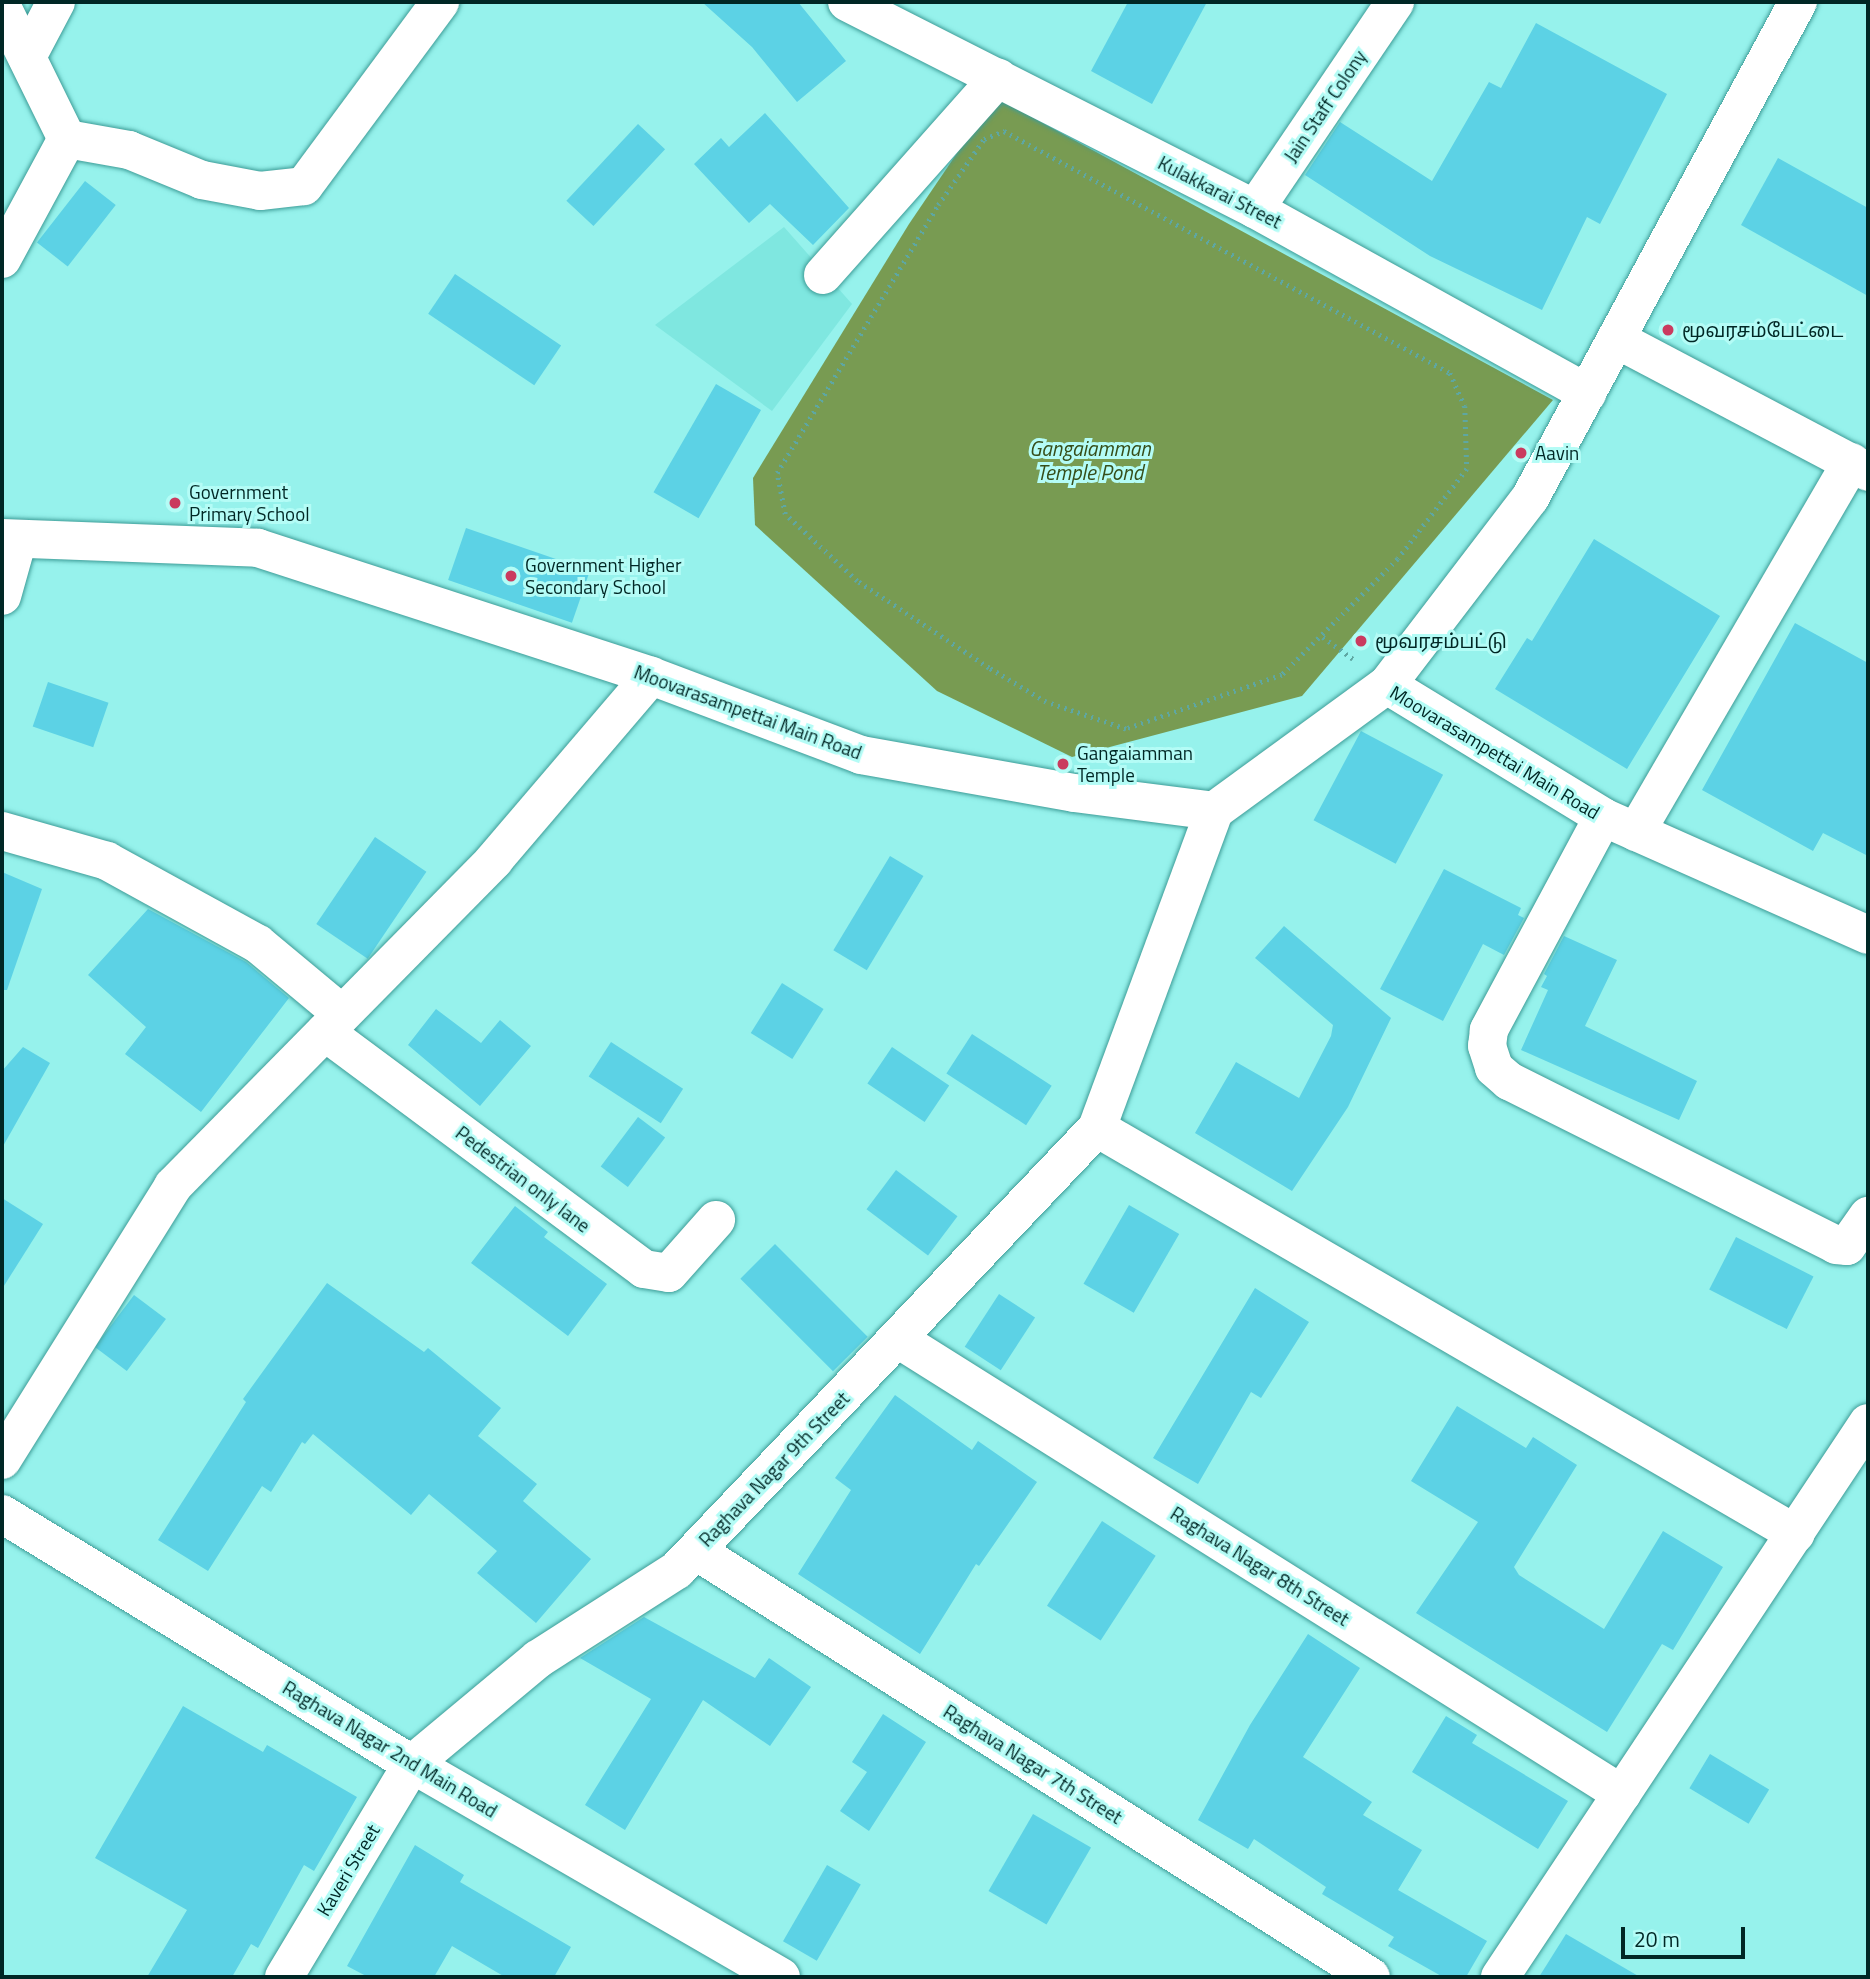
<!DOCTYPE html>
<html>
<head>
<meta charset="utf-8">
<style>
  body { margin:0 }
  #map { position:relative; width:1870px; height:1979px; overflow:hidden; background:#96f2ec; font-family:"Titillium Web","Noto Sans Tamil",sans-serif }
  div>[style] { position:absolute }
  .built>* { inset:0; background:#7fe7e0 }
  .water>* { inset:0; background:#789b52 }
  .building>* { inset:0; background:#5cd2e5; transform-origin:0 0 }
  .path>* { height:4.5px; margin-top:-2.25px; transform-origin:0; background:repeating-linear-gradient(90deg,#5ea7a2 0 2px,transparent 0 7px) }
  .roads { filter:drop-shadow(0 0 2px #3d9c97) drop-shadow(0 0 2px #3d9c97) }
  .minor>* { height:38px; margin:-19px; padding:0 19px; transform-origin:19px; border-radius:19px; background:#fff }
  .dots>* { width:19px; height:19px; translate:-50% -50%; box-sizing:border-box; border:4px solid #b4fcf6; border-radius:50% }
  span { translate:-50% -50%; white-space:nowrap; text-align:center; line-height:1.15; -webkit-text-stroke:6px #b4fcf6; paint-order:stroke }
  .street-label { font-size:19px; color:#002725 }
  .poi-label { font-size:19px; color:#002725 }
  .left { translate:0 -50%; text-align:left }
  .water-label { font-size:21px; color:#364e1a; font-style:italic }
  .frame { position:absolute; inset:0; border:4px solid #002725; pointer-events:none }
  .scale { position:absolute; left:1621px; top:1927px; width:124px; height:32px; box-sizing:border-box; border:4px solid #002725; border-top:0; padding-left:9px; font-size:21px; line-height:24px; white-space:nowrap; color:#002725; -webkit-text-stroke:5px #b4fcf6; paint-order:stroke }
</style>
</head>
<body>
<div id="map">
  <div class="built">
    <div style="clip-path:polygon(784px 227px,852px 304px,772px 411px,655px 325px)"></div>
  </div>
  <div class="water">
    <div style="clip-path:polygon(995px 97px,1553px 400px,1302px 696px,1072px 757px,937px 691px,755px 525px,753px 478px,909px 224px)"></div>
  </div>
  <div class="building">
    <div style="clip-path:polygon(702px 2px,798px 2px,846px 61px,797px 102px,752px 47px)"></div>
    <div style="clip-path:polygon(1128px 2px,1207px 2px,1152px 104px,1091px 71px)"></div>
    <div style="clip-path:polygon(1536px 23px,1667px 94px,1600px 224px,1587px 217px,1542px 310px,1430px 256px,1305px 175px,1340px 122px,1432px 181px,1489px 82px,1501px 88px)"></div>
    <div style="clip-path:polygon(765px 113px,849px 208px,813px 245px,770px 204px,749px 223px,694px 164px,721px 138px,729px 147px)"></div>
    <div style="left:638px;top:124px;width:37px;height:105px;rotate:43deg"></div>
    <div style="clip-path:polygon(1778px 158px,1868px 208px,1868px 296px,1741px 225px)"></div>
    <div style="left:85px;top:181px;width:39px;height:78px;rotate:38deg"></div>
    <div style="left:455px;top:274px;width:128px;height:48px;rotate:34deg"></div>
    <div style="left:716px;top:384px;width:52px;height:125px;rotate:30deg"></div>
    <div style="left:466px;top:528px;width:131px;height:55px;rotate:19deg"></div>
    <div style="clip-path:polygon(1594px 539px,1720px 616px,1627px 769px,1495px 689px,1527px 638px,1532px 641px)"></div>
    <div style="clip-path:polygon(1795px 623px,1868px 663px,1868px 856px,1823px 833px,1813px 851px,1702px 790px)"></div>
    <div style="left:48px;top:682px;width:64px;height:47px;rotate:19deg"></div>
    <div style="left:1361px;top:731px;width:93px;height:101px;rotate:28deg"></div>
    <div style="left:375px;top:837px;width:62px;height:105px;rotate:34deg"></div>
    <div style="left:890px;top:856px;width:39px;height:110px;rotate:31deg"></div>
    <div style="clip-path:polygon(1444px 869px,1521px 908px,1518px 915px,1524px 918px,1504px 955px,1483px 944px,1443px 1021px,1380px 989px)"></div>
    <div style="clip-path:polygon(2px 872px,42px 889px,7px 990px,2px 990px)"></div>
    <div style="clip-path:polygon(148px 909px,246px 962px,289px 998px,201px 1112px,125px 1054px,146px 1027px,88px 975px)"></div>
    <div style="clip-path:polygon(1284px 926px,1391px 1018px,1348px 1107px,1292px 1191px,1195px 1133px,1236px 1062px,1299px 1098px,1331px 1036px,1333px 1025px,1255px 958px)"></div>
    <div style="clip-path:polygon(1564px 936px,1617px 960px,1585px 1026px,1697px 1081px,1679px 1120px,1521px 1050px,1548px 990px,1541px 987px,1547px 976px,1544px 974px)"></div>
    <div style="left:782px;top:983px;width:49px;height:59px;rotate:32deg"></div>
    <div style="clip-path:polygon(436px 1009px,481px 1043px,500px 1020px,531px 1046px,480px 1106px,408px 1045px)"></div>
    <div style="left:972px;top:1034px;width:95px;height:47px;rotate:33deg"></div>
    <div style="left:611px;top:1042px;width:86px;height:41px;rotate:33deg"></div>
    <div style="clip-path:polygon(23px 1047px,50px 1063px,2px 1148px,2px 1071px)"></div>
    <div style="left:892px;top:1047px;width:69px;height:44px;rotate:34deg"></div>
    <div style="left:638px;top:1117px;width:34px;height:62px;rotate:37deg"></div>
    <div style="left:896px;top:1170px;width:77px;height:49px;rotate:37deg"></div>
    <div style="clip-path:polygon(2px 1198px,43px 1224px,2px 1289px)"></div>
    <div style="left:1129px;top:1205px;width:58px;height:91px;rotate:30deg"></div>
    <div style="clip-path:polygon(515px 1206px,548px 1232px,544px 1237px,607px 1284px,568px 1336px,471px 1263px)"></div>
    <div style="left:1736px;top:1237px;width:87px;height:59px;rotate:27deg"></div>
    <div style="left:775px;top:1244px;width:131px;height:49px;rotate:45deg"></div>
    <div style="clip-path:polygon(327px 1283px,424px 1352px,428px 1348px,501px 1408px,478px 1436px,537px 1484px,523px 1501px,591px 1559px,536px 1623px,477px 1573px,497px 1551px,429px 1494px,411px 1515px,313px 1434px,305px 1444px,302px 1442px,271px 1492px,262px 1486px,208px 1571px,158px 1540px,246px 1402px,243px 1399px)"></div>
    <div style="clip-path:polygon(1255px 1288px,1309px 1322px,1261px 1398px,1251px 1392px,1198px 1484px,1153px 1458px)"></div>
    <div style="left:999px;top:1294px;width:43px;height:63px;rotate:33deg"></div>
    <div style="left:134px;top:1295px;width:40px;height:65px;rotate:37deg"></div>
    <div style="clip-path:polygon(895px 1395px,972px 1450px,978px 1441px,1037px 1482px,979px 1566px,976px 1564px,920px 1654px,798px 1574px,851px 1490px,835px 1478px)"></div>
    <div style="clip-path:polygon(1457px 1406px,1526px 1448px,1533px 1437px,1577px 1465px,1514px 1567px,1519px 1575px,1604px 1629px,1663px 1531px,1723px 1567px,1673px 1650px,1662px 1644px,1607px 1732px,1416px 1613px,1478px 1522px,1411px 1481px)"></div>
    <div style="left:1102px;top:1521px;width:64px;height:101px;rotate:33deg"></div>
    <div style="clip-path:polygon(644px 1617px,755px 1678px,769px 1658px,811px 1687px,770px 1746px,703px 1700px,625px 1830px,585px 1805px,651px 1699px,580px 1658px)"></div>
    <div style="clip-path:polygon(1308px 1634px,1360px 1668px,1303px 1757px,1372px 1802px,1363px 1815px,1422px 1850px,1398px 1890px,1487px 1941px,1466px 1977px,1443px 1977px,1388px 1946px,1394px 1937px,1322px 1894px,1326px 1887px,1254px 1839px,1248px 1849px,1198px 1820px,1250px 1725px)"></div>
    <div style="clip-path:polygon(183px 1706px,263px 1752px,267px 1745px,357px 1797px,314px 1871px,304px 1865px,258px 1948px,251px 1944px,232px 1977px,147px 1977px,187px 1910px,95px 1858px)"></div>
    <div style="clip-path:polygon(883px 1714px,926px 1742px,869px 1831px,840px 1811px,867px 1772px,852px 1762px)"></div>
    <div style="clip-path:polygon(1446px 1716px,1477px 1735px,1472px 1743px,1568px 1801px,1538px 1849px,1412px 1772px)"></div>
    <div style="left:1710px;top:1754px;width:69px;height:40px;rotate:31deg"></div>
    <div style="left:1033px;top:1814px;width:67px;height:89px;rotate:30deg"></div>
    <div style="clip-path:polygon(415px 1845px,464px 1875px,460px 1882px,571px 1947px,554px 1977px,505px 1977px,452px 1946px,434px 1977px,368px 1977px,347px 1966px)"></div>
    <div style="left:827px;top:1865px;width:39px;height:88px;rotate:30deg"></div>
    <div style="clip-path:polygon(1566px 1934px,1640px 1977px,1539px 1977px)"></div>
  </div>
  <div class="path">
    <div style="left:1004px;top:131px;width:507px;rotate:28.48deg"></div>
    <div style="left:1450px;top:373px;width:36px;rotate:66deg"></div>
    <div style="left:1465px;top:406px;width:63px;rotate:88.2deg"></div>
    <div style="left:1467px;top:469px;width:113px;rotate:127.5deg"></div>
    <div style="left:1398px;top:559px;width:164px;rotate:135deg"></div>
    <div style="left:1282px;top:675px;width:165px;rotate:160.9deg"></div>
    <div style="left:1126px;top:729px;width:84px;rotate:-161.4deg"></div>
    <div style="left:1046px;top:702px;width:66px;rotate:-149.2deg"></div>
    <div style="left:989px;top:668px;width:158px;rotate:-146.6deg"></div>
    <div style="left:857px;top:581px;width:98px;rotate:-137.1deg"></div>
    <div style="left:785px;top:514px;width:42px;rotate:-101deg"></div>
    <div style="left:777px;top:473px;width:313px;rotate:-59deg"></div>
    <div style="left:938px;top:205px;width:80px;rotate:-55.1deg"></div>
    <div style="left:984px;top:139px;width:22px;rotate:-22deg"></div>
    <div style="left:1323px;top:637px;width:37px;rotate:36deg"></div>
  </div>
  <div class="roads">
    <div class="minor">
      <div style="left:847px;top:2px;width:458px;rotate:26.9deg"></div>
      <div style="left:1255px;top:209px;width:380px;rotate:29deg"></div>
      <div style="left:2px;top:7px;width:147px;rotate:63.8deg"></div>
      <div style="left:27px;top:57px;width:62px;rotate:-62.2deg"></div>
      <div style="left:1255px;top:209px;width:250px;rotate:-55.9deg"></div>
      <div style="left:2px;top:259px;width:136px;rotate:-61.6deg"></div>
      <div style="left:67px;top:139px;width:63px;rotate:10.1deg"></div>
      <div style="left:129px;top:150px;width:79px;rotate:22.3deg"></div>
      <div style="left:202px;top:180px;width:59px;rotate:10.7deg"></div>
      <div style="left:260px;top:191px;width:44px;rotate:-6.5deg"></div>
      <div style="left:304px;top:186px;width:229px;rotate:-53.5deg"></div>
      <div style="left:823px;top:275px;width:264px;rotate:-48.4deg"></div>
      <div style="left:1616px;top:339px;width:285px;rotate:27.8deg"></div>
      <div style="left:2px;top:538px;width:256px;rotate:2.2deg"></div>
      <div style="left:258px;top:548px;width:413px;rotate:18deg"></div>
      <div style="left:651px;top:676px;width:224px;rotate:20.6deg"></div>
      <div style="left:861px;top:755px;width:216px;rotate:10.1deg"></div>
      <div style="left:1074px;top:793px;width:141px;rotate:7.3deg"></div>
      <div style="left:1214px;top:811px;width:214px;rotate:-36.1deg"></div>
      <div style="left:1387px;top:685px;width:235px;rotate:-52.6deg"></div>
      <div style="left:1530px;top:498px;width:564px;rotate:-61.62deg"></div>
      <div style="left:2px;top:596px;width:59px;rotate:-74.3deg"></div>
      <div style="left:1387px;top:685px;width:253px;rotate:31.4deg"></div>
      <div style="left:1603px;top:817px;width:290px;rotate:24deg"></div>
      <div style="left:1603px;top:817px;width:242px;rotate:118.2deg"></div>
      <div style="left:1489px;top:1030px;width:16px;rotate:97deg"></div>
      <div style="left:1487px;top:1046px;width:23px;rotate:72deg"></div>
      <div style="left:1494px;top:1068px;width:20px;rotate:41deg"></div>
      <div style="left:1509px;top:1081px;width:366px;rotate:26.6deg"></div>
      <div style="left:1836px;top:1245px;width:11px;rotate:5deg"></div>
      <div style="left:1847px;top:1246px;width:37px;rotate:-55deg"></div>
      <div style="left:2px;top:831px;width:109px;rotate:15.9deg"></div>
      <div style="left:107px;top:861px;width:172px;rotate:28.8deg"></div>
      <div style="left:258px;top:944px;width:109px;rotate:39.8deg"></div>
      <div style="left:1636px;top:832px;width:428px;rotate:-59.8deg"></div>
      <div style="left:325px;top:1032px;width:397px;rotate:36.6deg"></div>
      <div style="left:644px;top:1269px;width:25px;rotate:9deg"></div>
      <div style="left:669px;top:1273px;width:71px;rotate:-48.4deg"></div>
      <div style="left:1097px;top:1128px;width:808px;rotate:30.15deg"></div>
      <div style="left:898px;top:1339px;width:855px;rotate:32.15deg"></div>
      <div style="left:2px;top:1460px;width:323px;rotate:-58deg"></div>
      <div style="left:173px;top:1186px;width:458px;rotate:-45.4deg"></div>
      <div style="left:494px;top:860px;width:242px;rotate:-49.5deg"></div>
      <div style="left:2px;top:1514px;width:480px;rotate:31.4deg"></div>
      <div style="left:412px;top:1764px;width:426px;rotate:30deg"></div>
      <div style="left:696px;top:1551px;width:798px;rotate:32.26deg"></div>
      <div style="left:284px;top:1977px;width:249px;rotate:-59deg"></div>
      <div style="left:412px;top:1764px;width:164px;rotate:-39.8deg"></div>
      <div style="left:538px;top:1659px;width:165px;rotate:-32.6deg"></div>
      <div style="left:677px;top:1570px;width:610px;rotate:-46.46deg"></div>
      <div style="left:1097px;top:1128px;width:338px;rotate:-69.7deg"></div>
      <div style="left:1500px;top:1977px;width:665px;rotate:-56.41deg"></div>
    </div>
  </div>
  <div class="dots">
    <div style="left:1668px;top:330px;background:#ca3b5f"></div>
    <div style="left:1521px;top:453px;background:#ca3b5f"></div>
    <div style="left:175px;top:503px;background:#ca3b5f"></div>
    <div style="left:511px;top:576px;background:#ca3b5f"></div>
    <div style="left:1361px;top:641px;background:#ca3b5f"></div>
    <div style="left:1063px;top:764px;background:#ca3b5f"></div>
  </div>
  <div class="street-label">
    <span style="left:1325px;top:106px;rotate:-56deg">Jain Staff Colony</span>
    <span style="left:1220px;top:192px;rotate:27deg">Kulakkarai Street</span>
    <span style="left:748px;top:712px;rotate:20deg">Moovarasampettai Main Road</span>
    <span style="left:1495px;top:752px;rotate:31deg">Moovarasampettai Main Road</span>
    <span style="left:523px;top:1179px;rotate:37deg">Pedestrian only lane</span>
    <span style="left:774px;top:1469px;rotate:-46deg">Raghava Nagar 9th Street</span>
    <span style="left:1260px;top:1566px;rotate:32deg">Raghava Nagar 8th Street</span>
    <span style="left:390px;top:1749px;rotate:31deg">Raghava Nagar 2nd Main Road</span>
    <span style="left:1033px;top:1764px;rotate:32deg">Raghava Nagar 7th Street</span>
    <span style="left:348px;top:1870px;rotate:-59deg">Kaveri Street</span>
  </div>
  <div class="poi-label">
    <span class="left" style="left:1682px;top:330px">மூவரசம்பேட்டை</span>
    <span class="left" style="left:1535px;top:453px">Aavin</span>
    <span class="left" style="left:189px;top:503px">Government<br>Primary School</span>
    <span class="left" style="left:525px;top:576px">Government Higher<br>Secondary School</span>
    <span class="left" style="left:1375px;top:641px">மூவரசம்பட்டு</span>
    <span class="left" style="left:1077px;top:764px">Gangaiamman<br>Temple</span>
  </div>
  <div class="water-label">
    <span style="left:1090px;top:460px">Gangaiamman<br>Temple Pond</span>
  </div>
  <div class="frame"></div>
  <div class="scale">20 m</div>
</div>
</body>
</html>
